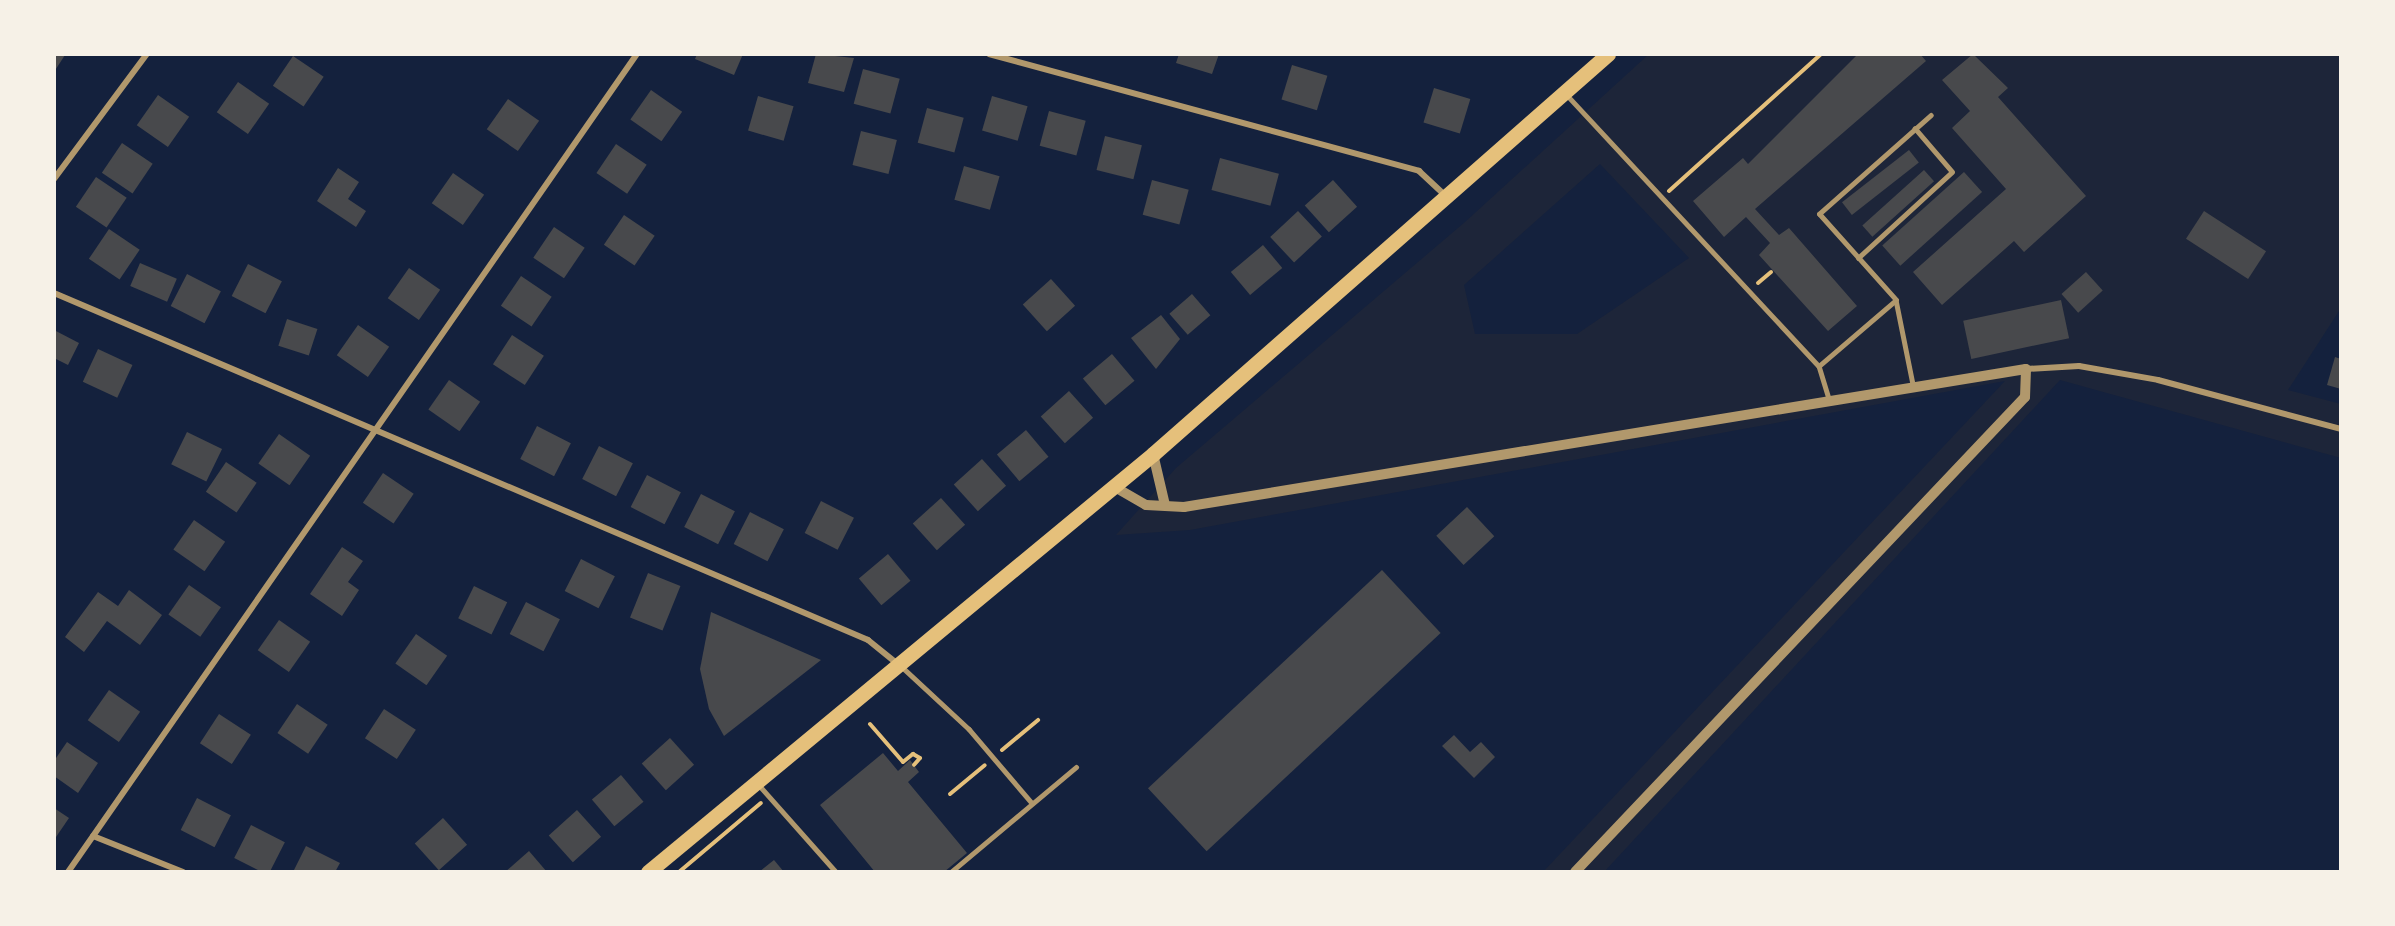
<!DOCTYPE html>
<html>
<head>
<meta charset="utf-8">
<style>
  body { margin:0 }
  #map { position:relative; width:2395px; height:926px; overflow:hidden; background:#14213d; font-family:Roboto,sans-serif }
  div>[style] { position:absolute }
  .green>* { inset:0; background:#1d2539 }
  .building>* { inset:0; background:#48494c; transform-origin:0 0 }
  .path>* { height:4px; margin:-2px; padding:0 2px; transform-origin:2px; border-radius:2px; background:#e5c07b }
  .service>* { height:4.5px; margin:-2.25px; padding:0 2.25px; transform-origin:2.25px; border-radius:2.25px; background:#b1986c }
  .minor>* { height:6px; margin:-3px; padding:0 3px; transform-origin:3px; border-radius:3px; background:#b1986c }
  .tertiary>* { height:10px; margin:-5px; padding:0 5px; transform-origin:5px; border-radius:5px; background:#b1986c }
  .primary>* { height:15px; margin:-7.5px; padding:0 7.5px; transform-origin:7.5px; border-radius:7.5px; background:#e5c07b }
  span { translate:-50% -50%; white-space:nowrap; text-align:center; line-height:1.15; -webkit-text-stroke:6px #f6f1e7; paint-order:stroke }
  .frame { position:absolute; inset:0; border:56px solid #f6f1e7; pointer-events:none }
</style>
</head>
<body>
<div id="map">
  <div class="green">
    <div style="clip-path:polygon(evenodd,1649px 54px,2341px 54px,2341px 308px,2288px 390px,2341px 404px,2341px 458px,2060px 380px,1604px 872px,1543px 872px,2005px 381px,1190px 530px,1116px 535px,1176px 468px,1465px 222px,1649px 54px,1600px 164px,1689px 258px,1577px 334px,1475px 334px,1464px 285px,1600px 164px)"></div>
  </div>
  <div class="building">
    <div style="clip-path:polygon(54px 54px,65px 55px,54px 72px)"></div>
    <div style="clip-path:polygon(697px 54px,743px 54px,734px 75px,695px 59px)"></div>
    <div style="clip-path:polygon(816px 54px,854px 58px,844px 92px,808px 83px)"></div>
    <div style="clip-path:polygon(1179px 54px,1219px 54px,1212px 74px,1176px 63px)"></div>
    <div style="clip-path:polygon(1858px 54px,1920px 54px,1926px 61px,1755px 209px,1779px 235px,1789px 228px,1857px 306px,1828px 331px,1759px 255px,1770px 243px,1746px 217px,1724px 237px,1693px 201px,1743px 158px,1748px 164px)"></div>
    <div style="clip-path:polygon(1973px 54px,2008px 88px,1998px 97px,2086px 196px,2024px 252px,2014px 241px,1942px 305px,1913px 272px,2006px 189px,1952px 128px,1970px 111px,1942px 80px)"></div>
    <div style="left:293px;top:56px;width:37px;height:36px;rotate:34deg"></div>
    <div style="left:1292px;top:65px;width:37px;height:36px;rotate:17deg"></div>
    <div style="left:863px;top:69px;width:38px;height:36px;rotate:15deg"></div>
    <div style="left:238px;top:82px;width:38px;height:37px;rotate:35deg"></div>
    <div style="left:1434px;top:88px;width:38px;height:36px;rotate:17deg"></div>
    <div style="left:651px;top:90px;width:38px;height:36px;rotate:35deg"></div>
    <div style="left:158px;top:95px;width:38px;height:37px;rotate:35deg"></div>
    <div style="left:758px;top:96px;width:37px;height:36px;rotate:16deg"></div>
    <div style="left:992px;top:96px;width:37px;height:36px;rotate:16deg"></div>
    <div style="left:508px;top:99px;width:38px;height:37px;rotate:35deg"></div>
    <div style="left:927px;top:108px;width:38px;height:36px;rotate:15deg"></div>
    <div style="left:1049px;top:111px;width:38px;height:36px;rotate:15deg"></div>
    <div style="left:861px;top:131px;width:37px;height:35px;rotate:14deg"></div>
    <div style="left:1105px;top:136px;width:38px;height:35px;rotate:14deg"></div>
    <div style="left:122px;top:143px;width:37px;height:36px;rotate:34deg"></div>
    <div style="left:616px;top:144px;width:37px;height:35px;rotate:34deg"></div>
    <div style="left:1909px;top:150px;width:16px;height:85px;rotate:52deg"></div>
    <div style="left:1220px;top:158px;width:61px;height:33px;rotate:15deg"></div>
    <div style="left:964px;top:166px;width:37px;height:35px;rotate:16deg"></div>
    <div style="clip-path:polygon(338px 168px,359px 182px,348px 199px,366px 211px,356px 227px,317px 201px)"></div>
    <div style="left:1924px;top:170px;width:15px;height:83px;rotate:48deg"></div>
    <div style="left:1964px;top:172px;width:27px;height:110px;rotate:48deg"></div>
    <div style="left:453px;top:173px;width:38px;height:37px;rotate:35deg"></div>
    <div style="left:96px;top:177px;width:37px;height:36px;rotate:34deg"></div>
    <div style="left:1152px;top:180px;width:38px;height:36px;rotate:15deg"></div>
    <div style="left:1333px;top:180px;width:36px;height:38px;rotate:48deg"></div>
    <div style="left:1298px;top:211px;width:35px;height:38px;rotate:47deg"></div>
    <div style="left:2204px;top:211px;width:74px;height:33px;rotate:33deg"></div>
    <div style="left:624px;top:215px;width:37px;height:36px;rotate:34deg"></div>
    <div style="left:554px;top:227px;width:37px;height:37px;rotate:34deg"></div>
    <div style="left:109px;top:229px;width:37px;height:36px;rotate:34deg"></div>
    <div style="left:1263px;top:245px;width:30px;height:42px;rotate:50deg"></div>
    <div style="left:140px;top:263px;width:40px;height:25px;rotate:23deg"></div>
    <div style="left:248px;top:264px;width:38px;height:36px;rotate:27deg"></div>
    <div style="left:409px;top:268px;width:38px;height:37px;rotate:35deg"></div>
    <div style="left:2086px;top:272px;width:25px;height:33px;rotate:48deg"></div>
    <div style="left:187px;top:274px;width:38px;height:36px;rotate:27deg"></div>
    <div style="left:521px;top:276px;width:37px;height:36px;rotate:34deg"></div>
    <div style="left:1051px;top:279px;width:36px;height:38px;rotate:48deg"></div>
    <div style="left:1192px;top:294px;width:28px;height:30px;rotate:49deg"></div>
    <div style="left:2061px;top:300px;width:39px;height:100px;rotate:78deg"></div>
    <div style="clip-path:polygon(1161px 315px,1180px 339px,1156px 369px,1131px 338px)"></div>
    <div style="left:287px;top:319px;width:32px;height:28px;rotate:18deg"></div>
    <div style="left:358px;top:325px;width:38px;height:37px;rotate:35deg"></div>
    <div style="clip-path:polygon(54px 330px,79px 343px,68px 365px,54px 358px)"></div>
    <div style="left:512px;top:335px;width:38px;height:35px;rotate:33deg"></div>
    <div style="left:98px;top:349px;width:38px;height:36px;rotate:25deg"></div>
    <div style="left:1112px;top:354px;width:35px;height:38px;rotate:50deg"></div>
    <div style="clip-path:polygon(2335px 357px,2341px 359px,2341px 389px,2327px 385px)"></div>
    <div style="left:449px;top:380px;width:38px;height:36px;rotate:35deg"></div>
    <div style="left:1069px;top:391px;width:36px;height:38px;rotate:48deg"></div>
    <div style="left:537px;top:426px;width:38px;height:37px;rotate:27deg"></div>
    <div style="left:1026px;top:430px;width:35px;height:38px;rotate:50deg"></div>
    <div style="left:187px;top:432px;width:39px;height:36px;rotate:26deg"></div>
    <div style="left:279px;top:434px;width:38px;height:36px;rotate:35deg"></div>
    <div style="left:599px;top:446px;width:38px;height:37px;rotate:27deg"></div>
    <div style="left:982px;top:459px;width:36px;height:38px;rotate:48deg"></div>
    <div style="left:226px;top:462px;width:37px;height:36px;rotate:34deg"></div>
    <div style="left:383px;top:473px;width:37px;height:36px;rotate:34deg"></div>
    <div style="left:647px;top:475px;width:38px;height:36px;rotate:27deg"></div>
    <div style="left:701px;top:494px;width:38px;height:37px;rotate:27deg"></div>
    <div style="left:941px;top:498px;width:36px;height:38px;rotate:48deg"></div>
    <div style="left:821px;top:501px;width:37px;height:36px;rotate:27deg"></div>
    <div style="left:1467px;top:507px;width:40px;height:42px;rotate:47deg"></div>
    <div style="left:750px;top:512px;width:38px;height:36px;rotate:27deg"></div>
    <div style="left:194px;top:520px;width:38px;height:36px;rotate:35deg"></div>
    <div style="clip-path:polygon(342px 547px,363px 561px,348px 582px,359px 590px,342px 616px,310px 594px)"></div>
    <div style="left:888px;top:554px;width:35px;height:38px;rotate:50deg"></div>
    <div style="left:581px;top:559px;width:38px;height:36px;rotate:27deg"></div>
    <div style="left:1382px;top:570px;width:86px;height:320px;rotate:47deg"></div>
    <div style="left:648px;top:573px;width:35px;height:48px;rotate:22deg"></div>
    <div style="left:189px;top:585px;width:39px;height:36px;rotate:35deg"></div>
    <div style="left:474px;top:586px;width:37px;height:36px;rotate:26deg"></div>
    <div style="clip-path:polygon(129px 590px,162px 615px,140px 645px,107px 621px,84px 652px,65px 637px,98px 592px,118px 606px)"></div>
    <div style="left:526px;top:602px;width:38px;height:36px;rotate:27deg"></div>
    <div style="clip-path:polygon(711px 612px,821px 660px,724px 736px,709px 709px,700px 669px)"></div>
    <div style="left:279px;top:620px;width:38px;height:37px;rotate:35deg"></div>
    <div style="left:416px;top:634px;width:38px;height:36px;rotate:35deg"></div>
    <div style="left:109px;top:690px;width:38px;height:37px;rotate:35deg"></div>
    <div style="left:297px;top:704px;width:37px;height:35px;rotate:34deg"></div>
    <div style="left:384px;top:709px;width:38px;height:35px;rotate:33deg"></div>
    <div style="left:219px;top:714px;width:38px;height:35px;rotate:33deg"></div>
    <div style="clip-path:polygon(1454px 735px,1470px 752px,1481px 742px,1495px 757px,1474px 778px,1442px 746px)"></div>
    <div style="left:670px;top:738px;width:36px;height:38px;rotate:48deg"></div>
    <div style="clip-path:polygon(67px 742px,98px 763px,78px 793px,54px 776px,54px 761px)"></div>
    <div style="clip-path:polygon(883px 753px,898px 771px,910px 760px,919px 772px,908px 782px,967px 853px,944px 872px,875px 872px,820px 805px)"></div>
    <div style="left:621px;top:775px;width:35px;height:38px;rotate:50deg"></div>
    <div style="left:197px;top:798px;width:38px;height:36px;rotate:27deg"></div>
    <div style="clip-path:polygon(54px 808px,69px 818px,54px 840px)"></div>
    <div style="left:577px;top:810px;width:36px;height:38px;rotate:48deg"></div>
    <div style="left:443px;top:818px;width:36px;height:38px;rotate:48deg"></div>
    <div style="left:251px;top:825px;width:38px;height:37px;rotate:27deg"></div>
    <div style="clip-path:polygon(306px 846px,340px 863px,335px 872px,293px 872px)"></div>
    <div style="clip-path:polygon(529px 851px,547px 872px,505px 872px)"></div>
    <div style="clip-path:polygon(774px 860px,784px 872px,759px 872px)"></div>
  </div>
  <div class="path">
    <div style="left:1669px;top:191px;width:205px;rotate:-42deg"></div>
    <div style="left:1758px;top:283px;width:17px;rotate:-40deg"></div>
    <div style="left:870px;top:724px;width:50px;rotate:49deg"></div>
    <div style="left:903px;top:762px;width:13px;rotate:-39deg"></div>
    <div style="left:913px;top:754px;width:8px;rotate:30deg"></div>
    <div style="left:920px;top:758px;width:9px;rotate:131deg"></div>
    <div style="left:1002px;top:750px;width:47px;rotate:-39.8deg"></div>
    <div style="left:950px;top:794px;width:45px;rotate:-39.6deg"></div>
    <div style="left:679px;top:872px;width:107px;rotate:-40.1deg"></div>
  </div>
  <div class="service">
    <div style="left:1566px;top:94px;width:371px;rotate:47.1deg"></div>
    <div style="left:1819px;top:366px;width:101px;rotate:-40.6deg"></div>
    <div style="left:1896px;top:300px;width:115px;rotate:-131.8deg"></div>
    <div style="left:1819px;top:214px;width:149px;rotate:-41.5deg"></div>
    <div style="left:1858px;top:258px;width:127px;rotate:-42.5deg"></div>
    <div style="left:1952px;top:172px;width:57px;rotate:-130.7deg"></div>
    <div style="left:1896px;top:300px;width:86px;rotate:78.6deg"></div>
    <div style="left:1819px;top:366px;width:34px;rotate:73deg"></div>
    <div style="left:901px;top:666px;width:93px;rotate:42.8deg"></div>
    <div style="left:969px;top:729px;width:97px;rotate:49.6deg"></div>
    <div style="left:758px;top:784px;width:118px;rotate:48.4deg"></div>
    <div style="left:951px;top:872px;width:163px;rotate:-40deg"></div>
  </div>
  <div class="minor">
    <div style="left:989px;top:54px;width:446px;rotate:15.2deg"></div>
    <div style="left:1419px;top:171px;width:37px;rotate:43deg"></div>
    <div style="left:54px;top:179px;width:156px;rotate:-53.4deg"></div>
    <div style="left:54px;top:293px;width:885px;rotate:23.09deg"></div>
    <div style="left:868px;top:640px;width:38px;rotate:39deg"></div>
    <div style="left:2026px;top:369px;width:53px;rotate:-3.2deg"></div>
    <div style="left:2079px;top:366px;width:80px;rotate:10deg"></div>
    <div style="left:2158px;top:380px;width:189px;rotate:15deg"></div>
    <div style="left:93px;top:836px;width:97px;rotate:21.8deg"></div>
    <div style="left:68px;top:872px;width:996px;rotate:-55.18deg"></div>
  </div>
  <div class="tertiary">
    <div style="left:1153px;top:454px;width:52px;rotate:76.8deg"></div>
    <div style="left:1113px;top:486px;width:38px;rotate:30deg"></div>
    <div style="left:1146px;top:505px;width:38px;rotate:3deg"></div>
    <div style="left:1184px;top:507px;width:853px;rotate:-9.31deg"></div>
    <div style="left:2026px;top:369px;width:28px;rotate:92deg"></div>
    <div style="left:2025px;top:397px;width:654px;rotate:133.45deg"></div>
  </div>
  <div class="primary">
    <div style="left:648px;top:872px;width:656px;rotate:-39.62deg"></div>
    <div style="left:1153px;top:454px;width:606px;rotate:-41.32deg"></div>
  </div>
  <div class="frame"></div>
</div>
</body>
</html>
